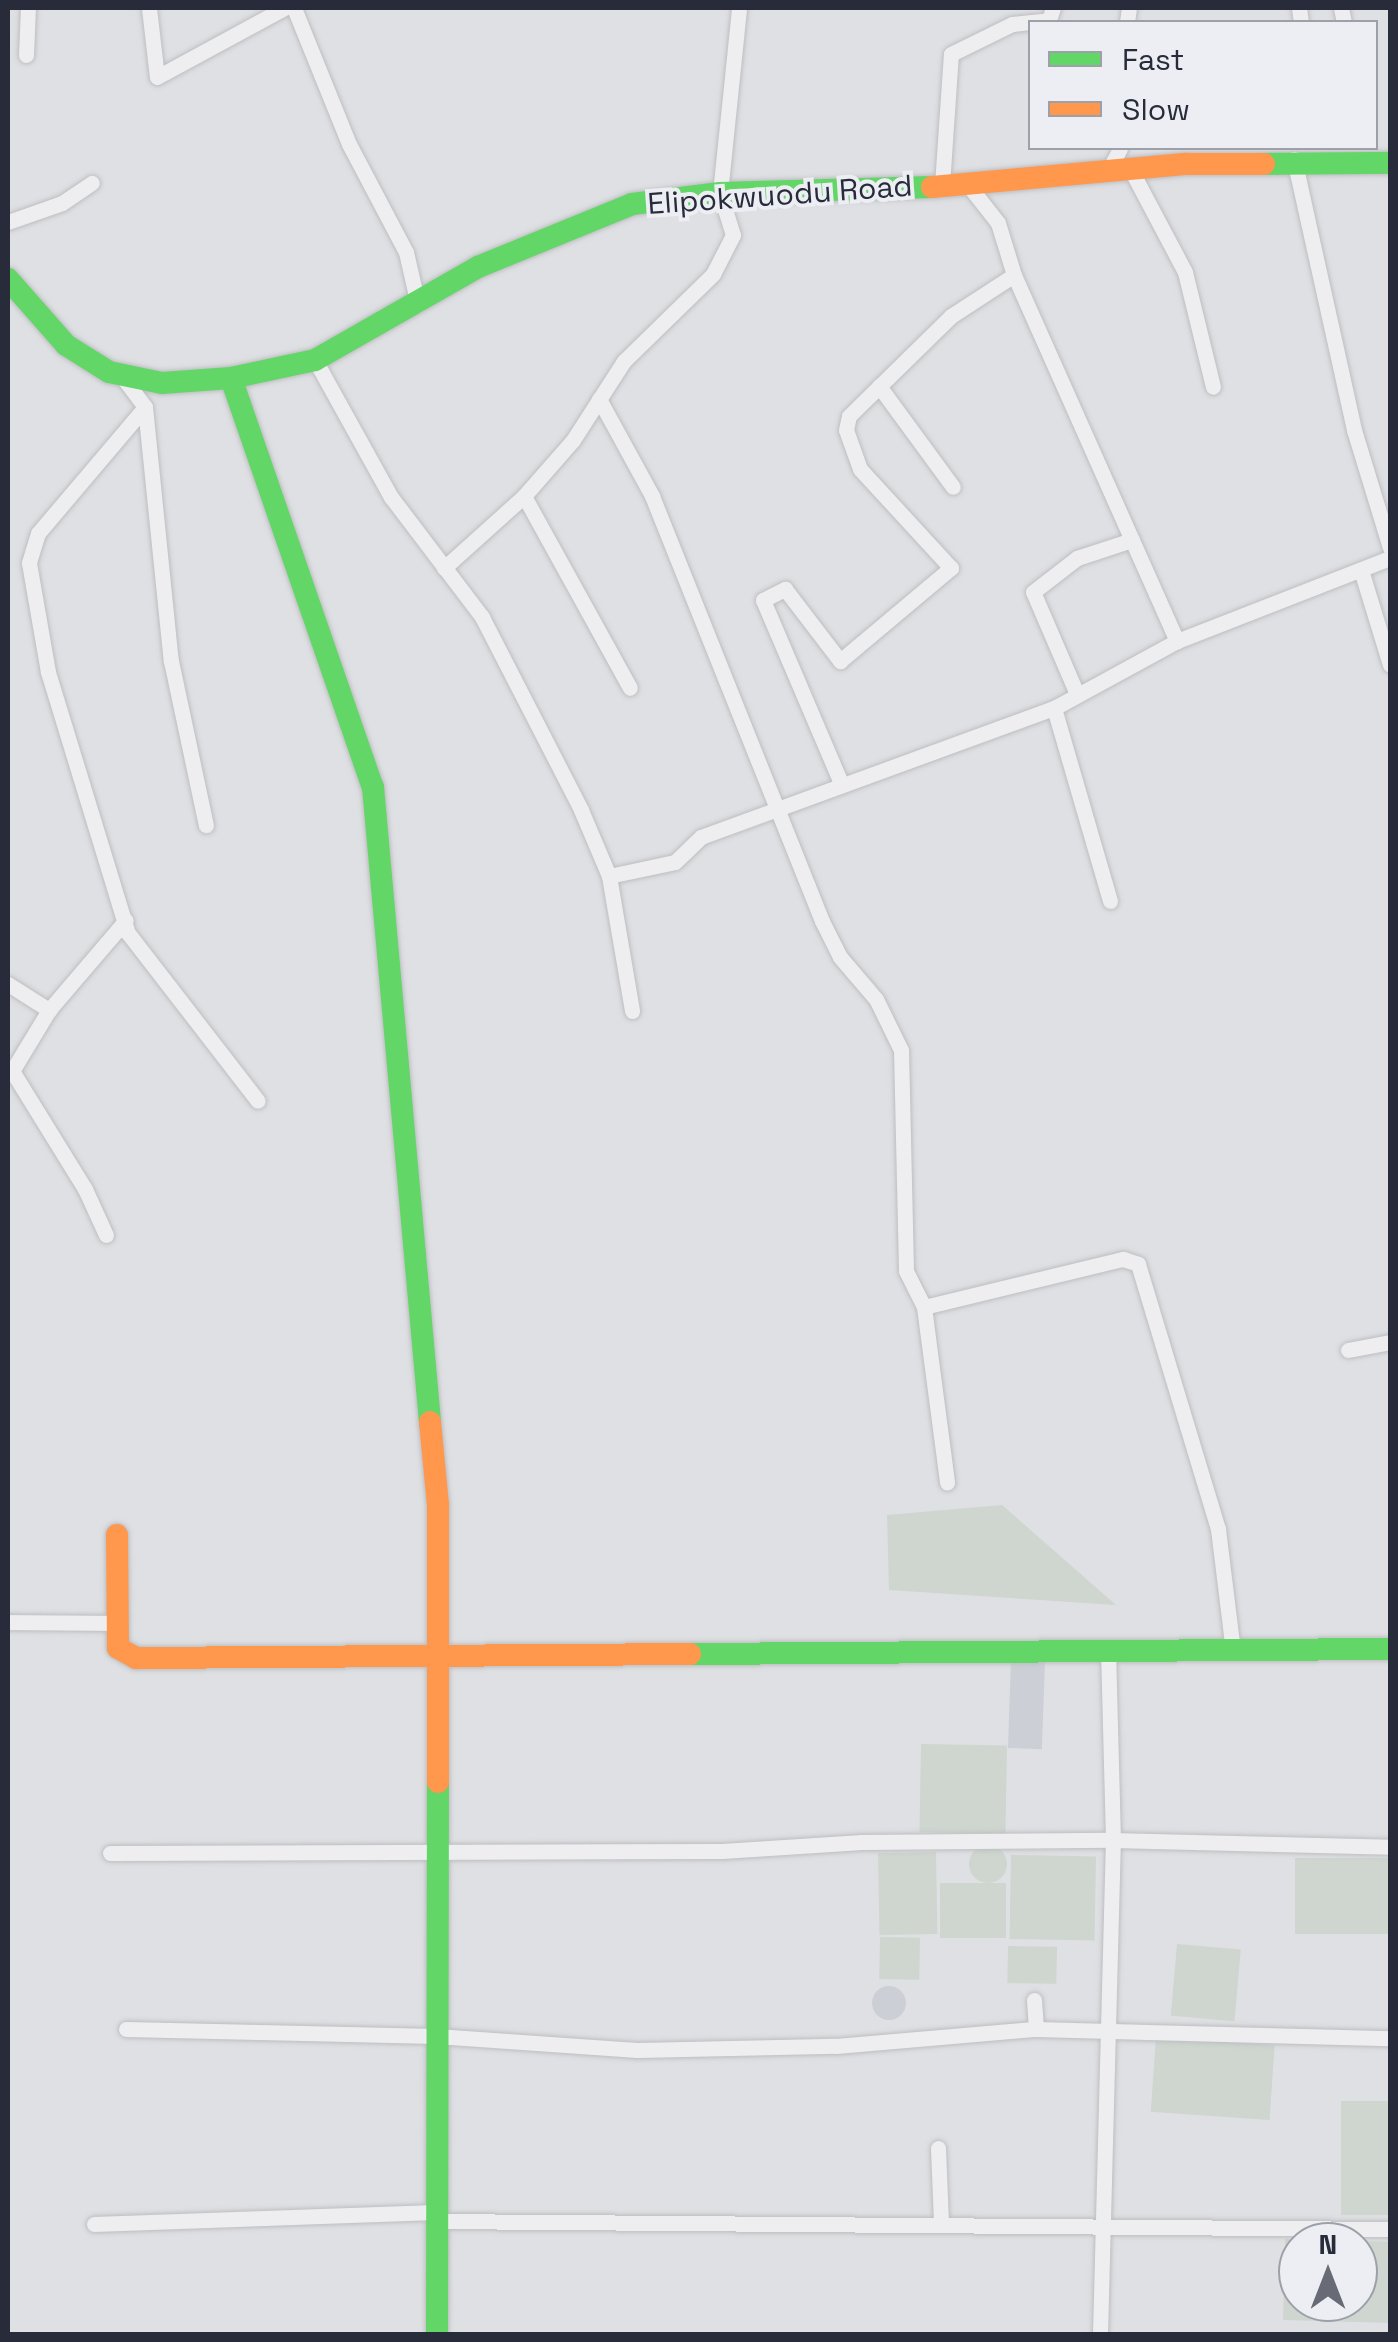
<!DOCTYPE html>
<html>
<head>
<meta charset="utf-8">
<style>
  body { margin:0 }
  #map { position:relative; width:1398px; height:2342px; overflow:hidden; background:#dfe0e3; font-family:"Space Grotesk",sans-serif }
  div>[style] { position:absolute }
  .built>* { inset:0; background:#cdcfd6; transform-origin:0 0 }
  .round { border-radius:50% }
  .green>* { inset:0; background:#ced6cf; transform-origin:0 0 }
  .roads { filter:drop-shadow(0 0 2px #bdbec1) drop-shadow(0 0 2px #bdbec1) }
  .street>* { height:15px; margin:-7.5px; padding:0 7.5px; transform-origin:7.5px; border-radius:7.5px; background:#eeeef0 }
  .fast>* { height:22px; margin:-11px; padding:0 11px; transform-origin:11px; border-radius:11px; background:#63d668 }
  .slow>* { height:22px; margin:-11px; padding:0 11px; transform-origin:11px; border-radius:11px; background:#ff974d }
  span { translate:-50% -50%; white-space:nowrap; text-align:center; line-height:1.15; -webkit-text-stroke:8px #eceef3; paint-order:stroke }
  .street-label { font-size:30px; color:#282c3a }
  .frame { position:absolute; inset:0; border:10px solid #282c3a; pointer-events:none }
  .legend { position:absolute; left:1028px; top:20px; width:350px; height:130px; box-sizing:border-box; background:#eceef3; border:2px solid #9ea0a9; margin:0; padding:12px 18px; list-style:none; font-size:30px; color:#282c3a }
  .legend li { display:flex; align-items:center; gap:20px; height:50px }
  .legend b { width:50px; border:2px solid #9ea0a9 }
  .north { position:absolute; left:1278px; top:2222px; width:100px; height:100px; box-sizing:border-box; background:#eceef3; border:2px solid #9ea0a9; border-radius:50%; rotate:0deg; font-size:28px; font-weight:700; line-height:40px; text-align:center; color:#282c3a }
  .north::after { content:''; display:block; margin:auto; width:35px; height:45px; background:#686b75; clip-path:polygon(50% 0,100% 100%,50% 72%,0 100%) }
</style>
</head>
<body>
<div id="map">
  <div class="built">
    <div style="left:1011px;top:1660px;width:34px;height:88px;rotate:2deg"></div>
    <div class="round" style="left:872px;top:1986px;width:34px;height:34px"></div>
  </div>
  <div class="green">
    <div style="clip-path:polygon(1002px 1505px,1116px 1605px,889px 1590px,887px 1515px)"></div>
    <div style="left:921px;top:1744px;width:86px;height:88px;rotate:1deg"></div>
    <div class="round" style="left:969px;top:1845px;width:38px;height:38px"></div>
    <div style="left:936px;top:1852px;width:82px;height:58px;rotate:89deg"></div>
    <div style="left:1011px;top:1855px;width:85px;height:84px;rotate:1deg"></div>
    <div style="left:1390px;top:1858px;width:76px;height:95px;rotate:90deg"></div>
    <div style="left:940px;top:1883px;width:66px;height:55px"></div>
    <div style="left:880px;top:1937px;width:40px;height:42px;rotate:1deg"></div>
    <div style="left:1177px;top:1944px;width:64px;height:72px;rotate:5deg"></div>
    <div style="left:1008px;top:1946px;width:49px;height:37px;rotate:1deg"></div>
    <div style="left:1156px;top:2037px;width:119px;height:75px;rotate:4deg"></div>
    <div style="left:1341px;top:2101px;width:49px;height:114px"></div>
    <div style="clip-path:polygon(evenodd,1285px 2239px,1390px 2242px,1390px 2323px,1283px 2320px,1285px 2239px,1298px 2242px,1358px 2242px,1358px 2302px,1298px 2302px,1298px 2242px)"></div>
  </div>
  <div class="roads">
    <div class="street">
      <div style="left:149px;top:8px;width:69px;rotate:83.4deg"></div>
      <div style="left:157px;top:77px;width:145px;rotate:-28.5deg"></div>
      <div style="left:294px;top:8px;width:147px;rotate:68deg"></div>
      <div style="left:349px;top:144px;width:122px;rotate:62.2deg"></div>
      <div style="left:406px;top:252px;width:54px;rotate:77.2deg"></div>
      <div style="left:1299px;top:8px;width:14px;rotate:82deg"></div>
      <div style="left:1341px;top:8px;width:14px;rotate:78deg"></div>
      <div style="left:1127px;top:22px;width:14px;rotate:-82deg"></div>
      <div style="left:26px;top:55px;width:47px;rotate:-87.6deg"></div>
      <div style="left:1294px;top:159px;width:278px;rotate:77.5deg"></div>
      <div style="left:1354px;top:430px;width:123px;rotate:73deg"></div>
      <div style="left:1131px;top:170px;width:115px;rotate:62.1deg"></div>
      <div style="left:1185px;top:272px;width:118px;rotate:76.3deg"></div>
      <div style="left:1108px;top:172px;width:27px;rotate:-63deg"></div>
      <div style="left:942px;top:185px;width:131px;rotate:-86.1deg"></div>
      <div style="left:951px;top:54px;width:68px;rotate:-26.2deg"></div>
      <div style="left:1012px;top:24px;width:37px;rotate:-6deg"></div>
      <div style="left:1049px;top:20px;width:13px;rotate:-72deg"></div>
      <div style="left:969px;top:186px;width:47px;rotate:51.9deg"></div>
      <div style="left:998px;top:223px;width:54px;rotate:72.9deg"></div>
      <div style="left:1014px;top:275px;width:401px;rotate:66deg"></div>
      <div style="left:8px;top:222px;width:57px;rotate:-19.4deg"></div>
      <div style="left:62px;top:203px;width:36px;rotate:-34deg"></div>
      <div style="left:315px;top:360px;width:157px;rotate:61deg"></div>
      <div style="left:391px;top:497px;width:151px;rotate:52.8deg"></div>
      <div style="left:482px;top:617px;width:217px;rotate:62.8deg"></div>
      <div style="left:581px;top:810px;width:72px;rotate:67deg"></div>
      <div style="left:609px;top:876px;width:137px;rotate:80.3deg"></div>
      <div style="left:121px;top:375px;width:40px;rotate:53deg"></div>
      <div style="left:145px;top:407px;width:255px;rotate:84.2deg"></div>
      <div style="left:171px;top:661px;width:168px;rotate:78deg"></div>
      <div style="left:879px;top:386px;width:125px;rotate:53.8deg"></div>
      <div style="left:599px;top:399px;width:111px;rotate:61.3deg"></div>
      <div style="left:652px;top:496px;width:458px;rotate:68.2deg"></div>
      <div style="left:822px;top:921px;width:40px;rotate:63.4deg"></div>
      <div style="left:840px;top:957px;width:55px;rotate:49.4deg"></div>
      <div style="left:876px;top:999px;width:57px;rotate:63.9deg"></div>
      <div style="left:901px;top:1050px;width:221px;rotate:88.7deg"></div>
      <div style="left:906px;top:1271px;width:40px;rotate:63.4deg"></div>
      <div style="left:924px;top:1307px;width:177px;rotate:82.5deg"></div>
      <div style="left:145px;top:407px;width:165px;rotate:130.3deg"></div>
      <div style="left:38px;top:533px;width:31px;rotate:107deg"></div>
      <div style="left:29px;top:563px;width:111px;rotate:80.1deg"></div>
      <div style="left:48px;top:672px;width:273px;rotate:73deg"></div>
      <div style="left:128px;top:933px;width:212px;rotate:52.3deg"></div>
      <div style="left:524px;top:496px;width:219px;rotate:61.1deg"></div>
      <div style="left:444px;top:568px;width:108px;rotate:-42deg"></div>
      <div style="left:524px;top:496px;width:74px;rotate:-48.8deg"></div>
      <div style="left:573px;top:440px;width:94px;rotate:-57.2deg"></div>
      <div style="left:624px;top:361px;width:124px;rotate:-44.3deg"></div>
      <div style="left:713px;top:274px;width:44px;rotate:-62.9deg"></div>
      <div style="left:733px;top:235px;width:44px;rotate:-107.2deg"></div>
      <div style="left:720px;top:193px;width:186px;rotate:-84.1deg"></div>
      <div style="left:1361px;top:570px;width:99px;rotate:73deg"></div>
      <div style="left:1077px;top:694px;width:111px;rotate:-113.3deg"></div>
      <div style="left:1033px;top:592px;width:56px;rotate:-37.7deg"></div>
      <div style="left:1077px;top:558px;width:58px;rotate:-18.1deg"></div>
      <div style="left:1054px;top:708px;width:201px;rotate:73.8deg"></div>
      <div style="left:841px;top:783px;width:199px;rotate:-113.1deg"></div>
      <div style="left:763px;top:600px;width:25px;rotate:-27deg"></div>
      <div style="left:785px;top:589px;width:91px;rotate:52.6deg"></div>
      <div style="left:840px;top:661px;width:145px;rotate:-40deg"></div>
      <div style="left:951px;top:568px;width:134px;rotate:-132.6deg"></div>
      <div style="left:860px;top:469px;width:41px;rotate:-109.7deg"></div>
      <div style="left:846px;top:430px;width:14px;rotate:-78deg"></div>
      <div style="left:849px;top:416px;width:143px;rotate:-44.4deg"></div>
      <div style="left:951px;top:316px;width:75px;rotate:-33.1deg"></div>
      <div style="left:609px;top:876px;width:67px;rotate:-12deg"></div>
      <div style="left:675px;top:862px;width:36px;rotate:-44deg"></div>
      <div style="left:701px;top:837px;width:376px;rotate:-20.1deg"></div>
      <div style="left:1054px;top:708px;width:140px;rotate:-28.6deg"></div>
      <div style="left:1177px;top:641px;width:229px;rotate:-21.3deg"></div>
      <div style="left:8px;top:984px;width:49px;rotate:32.4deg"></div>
      <div style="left:106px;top:1235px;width:51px;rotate:-114.5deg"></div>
      <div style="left:85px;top:1189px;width:139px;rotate:-121.7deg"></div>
      <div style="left:12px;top:1071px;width:71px;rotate:-58.8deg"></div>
      <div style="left:49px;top:1010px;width:118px;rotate:-49.5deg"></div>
      <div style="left:924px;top:1307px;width:205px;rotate:-13.6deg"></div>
      <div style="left:1123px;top:1259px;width:16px;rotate:18deg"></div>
      <div style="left:1138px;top:1264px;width:277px;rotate:73.2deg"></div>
      <div style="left:1218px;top:1529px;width:124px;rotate:83deg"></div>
      <div style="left:1348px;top:1350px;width:43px;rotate:-10.8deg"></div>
      <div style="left:8px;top:1622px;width:109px;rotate:0.5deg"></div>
      <div style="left:110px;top:1853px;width:612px;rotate:-0.19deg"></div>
      <div style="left:722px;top:1851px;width:140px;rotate:-3.7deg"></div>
      <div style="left:862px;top:1842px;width:251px;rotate:-0.5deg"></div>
      <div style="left:1113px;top:1840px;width:277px;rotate:1.4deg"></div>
      <div style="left:1034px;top:2000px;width:29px;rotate:86deg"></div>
      <div style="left:126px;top:2029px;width:310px;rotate:1.3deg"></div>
      <div style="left:436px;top:2036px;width:202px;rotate:4deg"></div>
      <div style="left:638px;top:2050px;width:198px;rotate:-1.2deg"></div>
      <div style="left:836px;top:2046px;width:201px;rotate:-4.9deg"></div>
      <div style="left:1036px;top:2029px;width:354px;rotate:1.5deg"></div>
      <div style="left:938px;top:2148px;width:75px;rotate:87.7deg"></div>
      <div style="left:435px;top:2221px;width:955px;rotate:0.48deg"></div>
      <div style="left:94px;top:2224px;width:341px;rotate:-2deg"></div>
      <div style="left:1100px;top:2334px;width:494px;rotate:-88.5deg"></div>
      <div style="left:1113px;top:1840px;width:189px;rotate:-91.5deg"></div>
    </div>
    <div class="fast">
      <div style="left:1264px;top:164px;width:126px;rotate:-0.5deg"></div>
      <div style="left:8px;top:279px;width:88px;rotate:48.7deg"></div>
      <div style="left:66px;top:345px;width:51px;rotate:32.1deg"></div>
      <div style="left:109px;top:372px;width:54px;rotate:11.7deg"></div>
      <div style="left:162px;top:383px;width:69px;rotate:-4.1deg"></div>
      <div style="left:231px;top:378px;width:86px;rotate:-12.1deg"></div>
      <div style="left:315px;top:360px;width:188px;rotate:-29.7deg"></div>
      <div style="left:478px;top:267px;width:166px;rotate:-22.2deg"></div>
      <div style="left:632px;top:204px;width:89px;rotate:-7.1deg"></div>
      <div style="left:720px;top:193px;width:212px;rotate:-1.6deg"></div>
      <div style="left:231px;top:378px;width:433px;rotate:70.9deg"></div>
      <div style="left:373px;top:787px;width:638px;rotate:84.87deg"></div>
      <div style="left:690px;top:1654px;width:700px;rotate:-0.41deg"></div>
      <div style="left:437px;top:2334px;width:552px;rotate:-89.9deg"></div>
    </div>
    <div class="slow">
      <div style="left:932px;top:187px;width:256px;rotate:-5.2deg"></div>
      <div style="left:1187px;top:164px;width:77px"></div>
      <div style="left:430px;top:1422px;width:83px;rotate:84.5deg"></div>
      <div style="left:438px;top:1505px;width:277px;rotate:90deg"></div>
      <div style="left:117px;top:1535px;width:113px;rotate:89.5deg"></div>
      <div style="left:118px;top:1648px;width:21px;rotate:29deg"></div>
      <div style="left:136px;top:1658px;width:554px;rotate:-0.41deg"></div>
    </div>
  </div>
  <div class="street-label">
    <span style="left:780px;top:195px;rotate:-4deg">Elipokwuodu Road</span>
  </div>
  <div class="frame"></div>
  <ul class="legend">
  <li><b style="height:12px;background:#63d668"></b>Fast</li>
  <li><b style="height:12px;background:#ff974d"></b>Slow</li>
  </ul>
  <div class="north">N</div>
</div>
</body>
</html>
